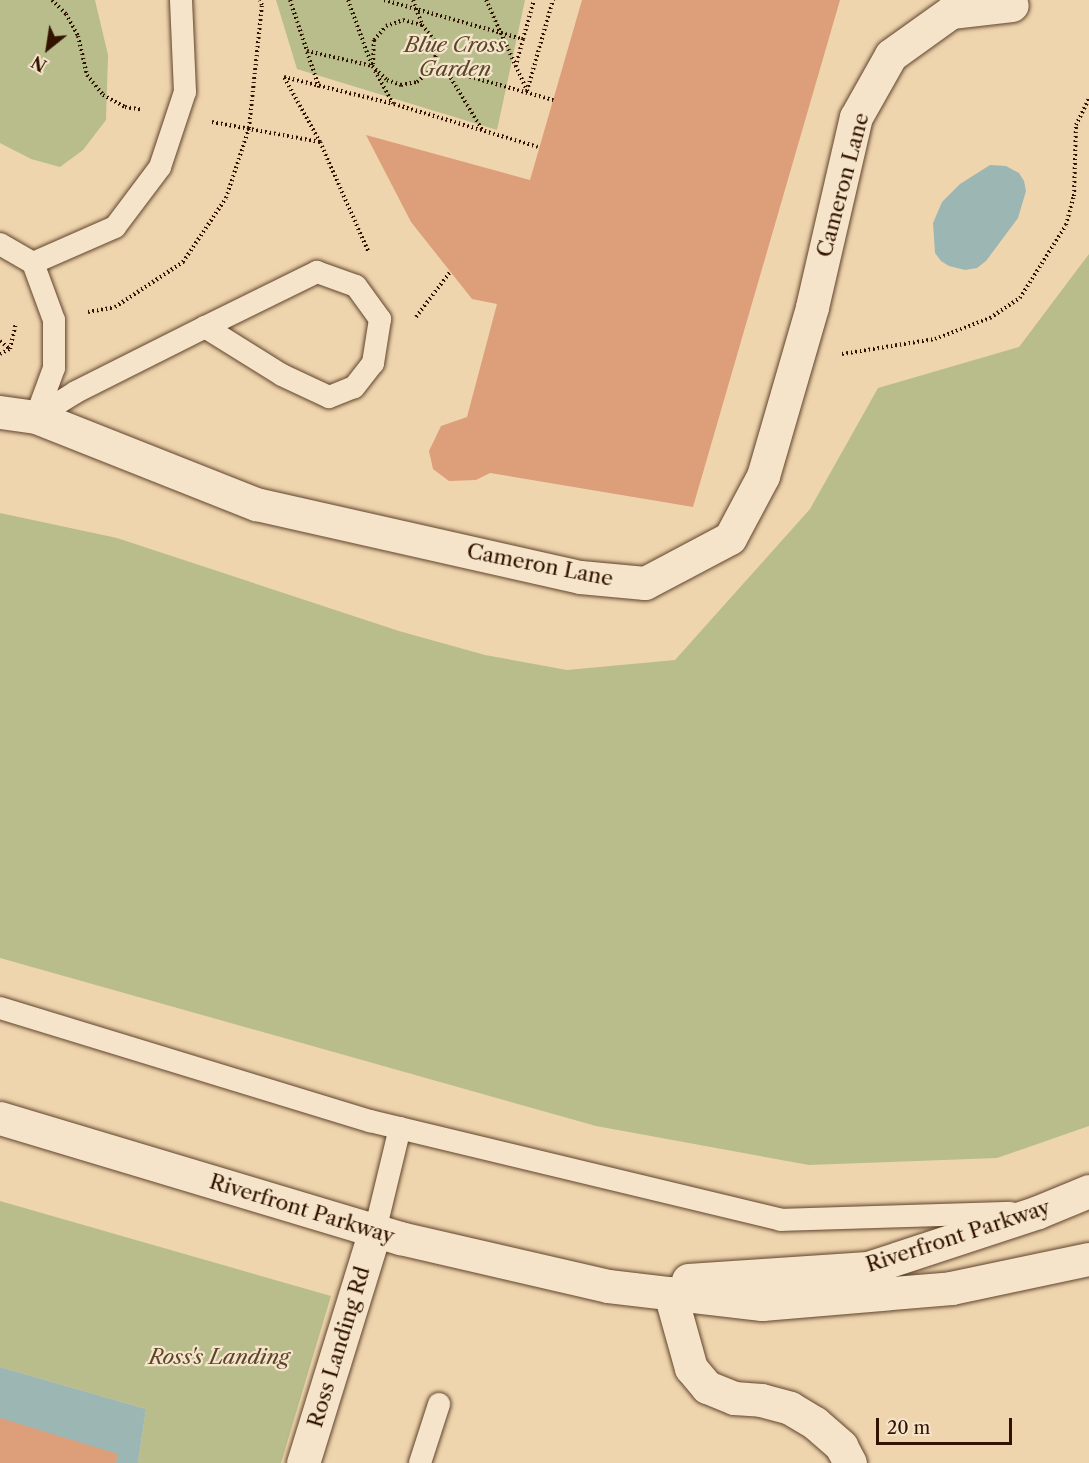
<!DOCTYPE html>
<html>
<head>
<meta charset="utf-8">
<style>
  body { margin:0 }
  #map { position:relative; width:1089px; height:1463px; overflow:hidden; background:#efd5ae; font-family:"Libre Caslon Text",serif }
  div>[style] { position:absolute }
  .green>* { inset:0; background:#b8bd8b }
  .water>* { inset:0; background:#9cb7b3 }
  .building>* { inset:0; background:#dd9e7a }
  .path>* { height:4px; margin-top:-2px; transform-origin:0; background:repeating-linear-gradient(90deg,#311300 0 1.5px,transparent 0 4.5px) }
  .roads { filter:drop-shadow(0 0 2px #60442c) drop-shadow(0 0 2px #60442c) }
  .service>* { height:22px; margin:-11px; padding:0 11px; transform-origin:11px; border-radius:11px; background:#f5e4ca }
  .minor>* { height:33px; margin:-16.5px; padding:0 16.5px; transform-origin:16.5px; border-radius:16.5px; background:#f5e4ca }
  .secondary>* { height:33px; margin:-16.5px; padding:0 16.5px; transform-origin:16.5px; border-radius:16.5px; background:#f5e4ca }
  span { translate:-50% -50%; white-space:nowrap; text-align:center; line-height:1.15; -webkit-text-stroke:4.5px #f5e4ca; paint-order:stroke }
  .park-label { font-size:21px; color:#5a462a; font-style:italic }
  .street-label { font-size:21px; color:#311300 }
  .north { position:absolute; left:18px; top:18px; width:60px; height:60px; -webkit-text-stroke:4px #f5e4ca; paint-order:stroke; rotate:210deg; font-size:16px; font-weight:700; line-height:24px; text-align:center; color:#311300 }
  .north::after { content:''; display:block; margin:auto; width:21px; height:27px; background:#311300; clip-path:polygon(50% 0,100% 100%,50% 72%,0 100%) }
  .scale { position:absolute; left:876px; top:1418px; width:136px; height:27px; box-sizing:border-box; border:3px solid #311300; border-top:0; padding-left:8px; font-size:18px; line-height:21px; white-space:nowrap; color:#311300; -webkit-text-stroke:4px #f5e4ca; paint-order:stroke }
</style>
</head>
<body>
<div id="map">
  <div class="green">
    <div style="clip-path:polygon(0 0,95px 0,108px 55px,106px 120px,83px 150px,60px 167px,31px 159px,0 143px)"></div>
    <div style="clip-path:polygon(276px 0,525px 0,497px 130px,297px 69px)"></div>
    <div style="clip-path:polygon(1089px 254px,1089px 1126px,997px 1158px,809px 1165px,596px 1126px,0 958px,0 513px,117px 538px,399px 631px,485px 655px,567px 670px,675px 660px,810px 509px,878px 388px,1019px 347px)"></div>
    <div style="clip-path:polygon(0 1201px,331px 1296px,281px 1463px,138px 1463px,146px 1409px,0 1367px)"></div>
  </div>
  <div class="water">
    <div style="clip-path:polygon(990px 165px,1006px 166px,1019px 173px,1024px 181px,1026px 191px,1018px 218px,986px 261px,977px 268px,965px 270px,949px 266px,941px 261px,935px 253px,933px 223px,942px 202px,960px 184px)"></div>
    <div style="clip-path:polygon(0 1367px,146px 1409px,138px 1463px,0 1463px)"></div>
  </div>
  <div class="building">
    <div style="clip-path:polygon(582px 0,840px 0,693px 507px,490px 473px,476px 480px,449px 481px,433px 469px,429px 451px,441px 426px,467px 417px,497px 304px,472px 299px,411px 222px,366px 135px,530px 180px)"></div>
    <div style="clip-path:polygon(0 1418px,118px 1454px,116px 1463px,0 1463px)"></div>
  </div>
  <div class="path">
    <div style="left:52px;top:0;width:20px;rotate:45deg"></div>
    <div style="left:66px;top:14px;width:25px;rotate:61deg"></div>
    <div style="left:78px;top:36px;width:40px;rotate:77deg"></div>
    <div style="left:87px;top:75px;width:26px;rotate:51deg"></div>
    <div style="left:103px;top:95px;width:25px;rotate:29deg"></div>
    <div style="left:125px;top:107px;width:18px;rotate:9deg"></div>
    <div style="left:290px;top:0;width:54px;rotate:71.6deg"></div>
    <div style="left:307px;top:51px;width:67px;rotate:13deg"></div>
    <div style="left:348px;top:0;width:70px;rotate:70deg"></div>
    <div style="left:372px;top:66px;width:21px;rotate:43deg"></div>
    <div style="left:387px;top:80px;width:15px;rotate:20deg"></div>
    <div style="left:401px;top:85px;width:16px;rotate:-11deg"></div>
    <div style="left:417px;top:82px;width:23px;rotate:-40deg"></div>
    <div style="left:435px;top:67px;width:123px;rotate:15.6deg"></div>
    <div style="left:384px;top:0;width:144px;rotate:15.7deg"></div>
    <div style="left:523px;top:39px;width:28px;rotate:105deg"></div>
    <div style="left:413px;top:0;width:27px;rotate:70deg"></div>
    <div style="left:486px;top:0;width:100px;rotate:65.7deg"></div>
    <div style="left:523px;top:39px;width:41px;rotate:-74.2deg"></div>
    <div style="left:307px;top:52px;width:37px;rotate:71deg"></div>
    <div style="left:373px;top:64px;width:24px;rotate:-88deg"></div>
    <div style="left:374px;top:40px;width:18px;rotate:-49deg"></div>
    <div style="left:386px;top:26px;width:18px;rotate:-19deg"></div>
    <div style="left:403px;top:20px;width:20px;rotate:15deg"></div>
    <div style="left:422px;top:25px;width:22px;rotate:51deg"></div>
    <div style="left:436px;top:42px;width:25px;rotate:92deg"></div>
    <div style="left:446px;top:70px;width:71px;rotate:58.8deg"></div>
    <div style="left:375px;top:71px;width:37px;rotate:61deg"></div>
    <div style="left:527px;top:91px;width:95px;rotate:-74.1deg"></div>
    <div style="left:212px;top:122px;width:110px;rotate:10.5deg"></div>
    <div style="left:320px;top:142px;width:119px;rotate:66.2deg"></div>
    <div style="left:320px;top:142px;width:74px;rotate:-119deg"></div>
    <div style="left:284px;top:77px;width:113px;rotate:13.8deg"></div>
    <div style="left:394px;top:104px;width:150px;rotate:16.6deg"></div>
    <div style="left:88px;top:312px;width:27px;rotate:-10deg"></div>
    <div style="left:115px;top:307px;width:82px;rotate:-33.5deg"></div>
    <div style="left:183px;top:262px;width:77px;rotate:-56.1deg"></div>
    <div style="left:226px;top:198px;width:74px;rotate:-71.8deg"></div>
    <div style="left:249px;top:128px;width:124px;rotate:-84deg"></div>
    <div style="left:262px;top:5px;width:5px;rotate:-112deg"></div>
    <div style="left:416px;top:317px;width:56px;rotate:-52.9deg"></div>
    <div style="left:0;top:341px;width:13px;rotate:39deg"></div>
    <div style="left:0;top:354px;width:11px;rotate:-27deg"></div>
    <div style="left:10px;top:349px;width:26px;rotate:-77deg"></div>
    <div style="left:842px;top:354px;width:94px;rotate:-9.2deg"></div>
    <div style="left:935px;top:339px;width:59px;rotate:-20.9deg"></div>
    <div style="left:990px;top:318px;width:36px;rotate:-34deg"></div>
    <div style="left:1020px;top:298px;width:86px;rotate:-57.8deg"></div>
    <div style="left:1066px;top:225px;width:30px;rotate:-75deg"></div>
    <div style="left:1074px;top:196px;width:71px;rotate:-88.4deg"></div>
    <div style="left:1076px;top:125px;width:30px;rotate:-64deg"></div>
  </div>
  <div class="roads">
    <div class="service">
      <div style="left:0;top:244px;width:38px;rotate:30deg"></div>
      <div style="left:33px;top:263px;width:61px;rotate:69.8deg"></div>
      <div style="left:54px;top:320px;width:48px;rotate:90deg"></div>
      <div style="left:54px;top:368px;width:52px;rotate:110.2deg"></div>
      <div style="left:36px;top:417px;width:47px;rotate:-32deg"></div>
      <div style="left:76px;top:392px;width:144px;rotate:-26.7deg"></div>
      <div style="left:205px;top:327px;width:125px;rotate:-26.2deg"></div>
      <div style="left:317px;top:272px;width:41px;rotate:19.7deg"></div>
      <div style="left:356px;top:286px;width:41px;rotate:54deg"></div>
      <div style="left:380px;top:319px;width:45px;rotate:99deg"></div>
      <div style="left:373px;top:363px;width:31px;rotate:128deg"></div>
      <div style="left:354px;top:387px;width:27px;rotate:158deg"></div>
      <div style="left:329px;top:397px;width:52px;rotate:-154.9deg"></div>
      <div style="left:282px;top:375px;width:91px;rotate:-148.1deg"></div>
      <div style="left:33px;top:263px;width:90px;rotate:-23.7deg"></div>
      <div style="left:115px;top:227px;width:75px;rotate:-53.1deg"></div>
      <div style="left:160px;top:167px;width:79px;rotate:-71.6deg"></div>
      <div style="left:185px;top:92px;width:92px;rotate:-92.5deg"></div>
      <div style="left:0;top:1008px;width:387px;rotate:17deg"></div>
      <div style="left:370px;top:1121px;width:423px;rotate:13.5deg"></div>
      <div style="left:781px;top:1220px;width:229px;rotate:-1.8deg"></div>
      <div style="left:375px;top:1231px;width:106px;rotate:-76.4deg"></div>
      <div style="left:420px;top:1463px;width:62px;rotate:-72.1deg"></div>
    </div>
    <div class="minor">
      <div style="left:0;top:412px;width:36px;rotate:8deg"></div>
      <div style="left:36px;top:417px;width:237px;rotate:21.6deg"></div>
      <div style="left:256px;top:504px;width:332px;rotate:12.7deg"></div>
      <div style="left:580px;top:577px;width:65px;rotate:5.3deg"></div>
      <div style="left:645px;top:583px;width:96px;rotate:-27.9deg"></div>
      <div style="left:730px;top:538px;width:70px;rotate:-62deg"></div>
      <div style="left:763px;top:476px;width:176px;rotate:-73.8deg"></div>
      <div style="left:812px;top:307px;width:195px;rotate:-77deg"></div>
      <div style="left:856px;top:117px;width:71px;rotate:-60.6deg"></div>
      <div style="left:891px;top:55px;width:74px;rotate:-35.6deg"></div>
      <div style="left:951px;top:12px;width:61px;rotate:-6.5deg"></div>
      <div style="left:670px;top:1293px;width:78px;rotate:74.4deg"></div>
      <div style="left:691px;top:1368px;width:25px;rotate:50deg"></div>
      <div style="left:707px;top:1387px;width:29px;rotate:22deg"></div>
      <div style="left:734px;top:1398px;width:27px;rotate:4deg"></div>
      <div style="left:761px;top:1400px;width:30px;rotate:15deg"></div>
      <div style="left:790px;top:1408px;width:29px;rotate:31deg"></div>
      <div style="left:815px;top:1423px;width:35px;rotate:41deg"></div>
      <div style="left:841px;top:1446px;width:19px;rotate:62deg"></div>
      <div style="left:303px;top:1463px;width:243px;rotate:-72.8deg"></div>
    </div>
    <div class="secondary">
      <div style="left:0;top:1118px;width:418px;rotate:16.7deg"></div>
      <div style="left:400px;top:1238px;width:213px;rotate:13deg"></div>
      <div style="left:608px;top:1286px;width:155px;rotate:6.7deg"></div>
      <div style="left:762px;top:1304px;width:190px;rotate:-4.8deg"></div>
      <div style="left:951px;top:1288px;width:141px;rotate:-11.9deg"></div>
      <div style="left:688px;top:1280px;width:180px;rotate:-3.8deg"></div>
      <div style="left:868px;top:1268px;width:179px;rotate:-18.2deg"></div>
      <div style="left:1038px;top:1212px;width:55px;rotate:-22.4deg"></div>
    </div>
  </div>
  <div class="park-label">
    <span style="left:455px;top:57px">Blue Cross<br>Garden</span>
    <span style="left:219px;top:1357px">Ross's Landing</span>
  </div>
  <div class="street-label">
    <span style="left:843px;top:185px;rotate:-75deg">Cameron Lane</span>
    <span style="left:540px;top:565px;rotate:11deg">Cameron Lane</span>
    <span style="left:302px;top:1209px;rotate:17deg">Riverfront Parkway</span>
    <span style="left:958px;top:1236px;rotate:-18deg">Riverfront Parkway</span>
    <span style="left:339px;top:1347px;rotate:-73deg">Ross Landing Rd</span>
  </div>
  <div class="north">N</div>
  <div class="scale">20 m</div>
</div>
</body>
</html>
